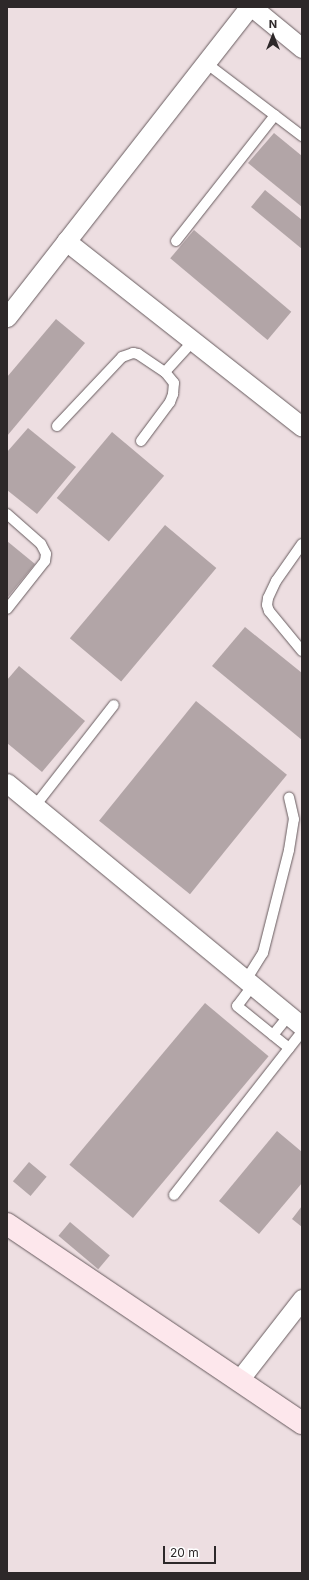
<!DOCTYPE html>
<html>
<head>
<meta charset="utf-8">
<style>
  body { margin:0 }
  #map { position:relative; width:309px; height:1580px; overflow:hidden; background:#eddee1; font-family:Inter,sans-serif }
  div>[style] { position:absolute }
  .building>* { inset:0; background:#b2a5a7; transform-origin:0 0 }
  .roads { filter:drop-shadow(0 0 1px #675b5e) drop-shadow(0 0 1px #675b5e) }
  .lane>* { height:10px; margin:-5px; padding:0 5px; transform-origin:5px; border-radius:5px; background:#fff }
  .street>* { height:19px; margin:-9.5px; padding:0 9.5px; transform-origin:9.5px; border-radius:9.5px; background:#fff }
  .secondary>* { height:22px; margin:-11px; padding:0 11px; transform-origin:11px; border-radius:11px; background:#fde7ec }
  span { translate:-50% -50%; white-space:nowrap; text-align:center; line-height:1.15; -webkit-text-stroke:3px #fff; paint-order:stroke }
  .frame { position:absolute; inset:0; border:8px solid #2d2829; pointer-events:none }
  .north { position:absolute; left:253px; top:16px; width:40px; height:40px; -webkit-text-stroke:3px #fff; paint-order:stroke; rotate:0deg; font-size:11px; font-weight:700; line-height:16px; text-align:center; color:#2d2829 }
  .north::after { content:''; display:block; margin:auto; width:14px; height:18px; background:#2d2829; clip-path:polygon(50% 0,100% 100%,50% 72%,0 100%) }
  .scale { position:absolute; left:163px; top:1546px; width:53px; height:18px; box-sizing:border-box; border:2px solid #2d2829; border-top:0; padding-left:5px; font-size:12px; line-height:14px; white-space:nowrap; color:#2d2829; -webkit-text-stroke:3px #fff; paint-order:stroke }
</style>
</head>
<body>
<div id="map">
  <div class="building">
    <div style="clip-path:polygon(274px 133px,302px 156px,302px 207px,248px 163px)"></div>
    <div style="clip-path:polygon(265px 190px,302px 220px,302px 249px,251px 207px)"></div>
    <div style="left:194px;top:230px;width:127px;height:37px;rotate:40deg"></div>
    <div style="clip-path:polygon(56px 319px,85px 343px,7px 436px,7px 377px)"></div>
    <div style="clip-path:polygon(28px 428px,76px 467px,37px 514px,7px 490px,7px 452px)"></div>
    <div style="left:112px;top:432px;width:68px;height:86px;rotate:40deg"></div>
    <div style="left:165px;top:525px;width:67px;height:148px;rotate:40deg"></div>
    <div style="clip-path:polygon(7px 541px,35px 564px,7px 598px)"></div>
    <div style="clip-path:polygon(245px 627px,302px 673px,302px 740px,212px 666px)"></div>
    <div style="clip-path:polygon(19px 666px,85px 721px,42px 772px,7px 743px,7px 680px)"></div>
    <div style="left:196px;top:701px;width:117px;height:154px;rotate:39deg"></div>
    <div style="left:205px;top:1003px;width:83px;height:211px;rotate:40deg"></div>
    <div style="clip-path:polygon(277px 1131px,302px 1152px,302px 1183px,259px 1234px,219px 1201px)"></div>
    <div style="left:29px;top:1162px;width:23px;height:25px;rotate:40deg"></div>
    <div style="clip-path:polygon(302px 1206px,302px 1227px,292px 1219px)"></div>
    <div style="left:70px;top:1222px;width:52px;height:18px;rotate:40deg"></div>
  </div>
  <div class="roads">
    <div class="lane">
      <div style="left:206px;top:63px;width:121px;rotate:37.2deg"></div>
      <div style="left:176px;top:241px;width:160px;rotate:-51.8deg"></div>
      <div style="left:57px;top:426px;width:95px;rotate:-46.7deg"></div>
      <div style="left:122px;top:357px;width:12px;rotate:-20deg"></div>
      <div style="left:133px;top:353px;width:5px;rotate:11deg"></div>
      <div style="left:138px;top:354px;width:32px;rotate:34deg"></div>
      <div style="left:141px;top:441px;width:49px;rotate:-53.4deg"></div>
      <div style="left:170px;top:402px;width:9px;rotate:-69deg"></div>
      <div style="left:173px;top:394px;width:11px;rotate:-85deg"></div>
      <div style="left:174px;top:383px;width:14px;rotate:-129deg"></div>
      <div style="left:165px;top:372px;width:42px;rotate:-47.9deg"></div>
      <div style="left:7px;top:514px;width:45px;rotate:41.4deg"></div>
      <div style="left:41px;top:544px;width:11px;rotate:63deg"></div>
      <div style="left:46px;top:554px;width:7px;rotate:98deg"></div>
      <div style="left:45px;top:561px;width:61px;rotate:128.4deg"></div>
      <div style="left:302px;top:544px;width:45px;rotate:125.1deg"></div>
      <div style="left:276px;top:581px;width:19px;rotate:115deg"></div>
      <div style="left:268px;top:598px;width:7px;rotate:98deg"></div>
      <div style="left:267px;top:605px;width:6px;rotate:72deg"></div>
      <div style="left:269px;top:611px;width:52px;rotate:50.5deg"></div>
      <div style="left:35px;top:806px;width:128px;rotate:-52deg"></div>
      <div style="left:246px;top:980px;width:32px;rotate:-58deg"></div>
      <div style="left:263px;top:953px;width:106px;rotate:-75.8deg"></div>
      <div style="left:289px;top:850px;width:31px;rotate:-81deg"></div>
      <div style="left:294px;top:819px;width:22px;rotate:-103deg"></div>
      <div style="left:253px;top:985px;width:26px;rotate:127deg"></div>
      <div style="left:237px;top:1006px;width:67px;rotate:38.9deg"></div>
      <div style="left:273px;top:1035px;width:26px;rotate:-51deg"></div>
      <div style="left:174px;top:1195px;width:207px;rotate:-51.9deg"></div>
    </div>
    <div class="street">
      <div style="left:252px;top:7px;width:65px;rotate:39.4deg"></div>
      <div style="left:66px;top:241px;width:300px;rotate:38.2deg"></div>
      <div style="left:7px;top:317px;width:393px;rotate:-52deg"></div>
      <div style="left:7px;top:783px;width:382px;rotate:39.5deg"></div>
      <div style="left:239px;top:1380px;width:103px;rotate:-52.1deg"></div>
    </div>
    <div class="secondary">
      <div style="left:7px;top:1224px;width:356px;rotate:34deg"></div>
    </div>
  </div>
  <div class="frame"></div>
  <div class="north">N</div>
  <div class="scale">20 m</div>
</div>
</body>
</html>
